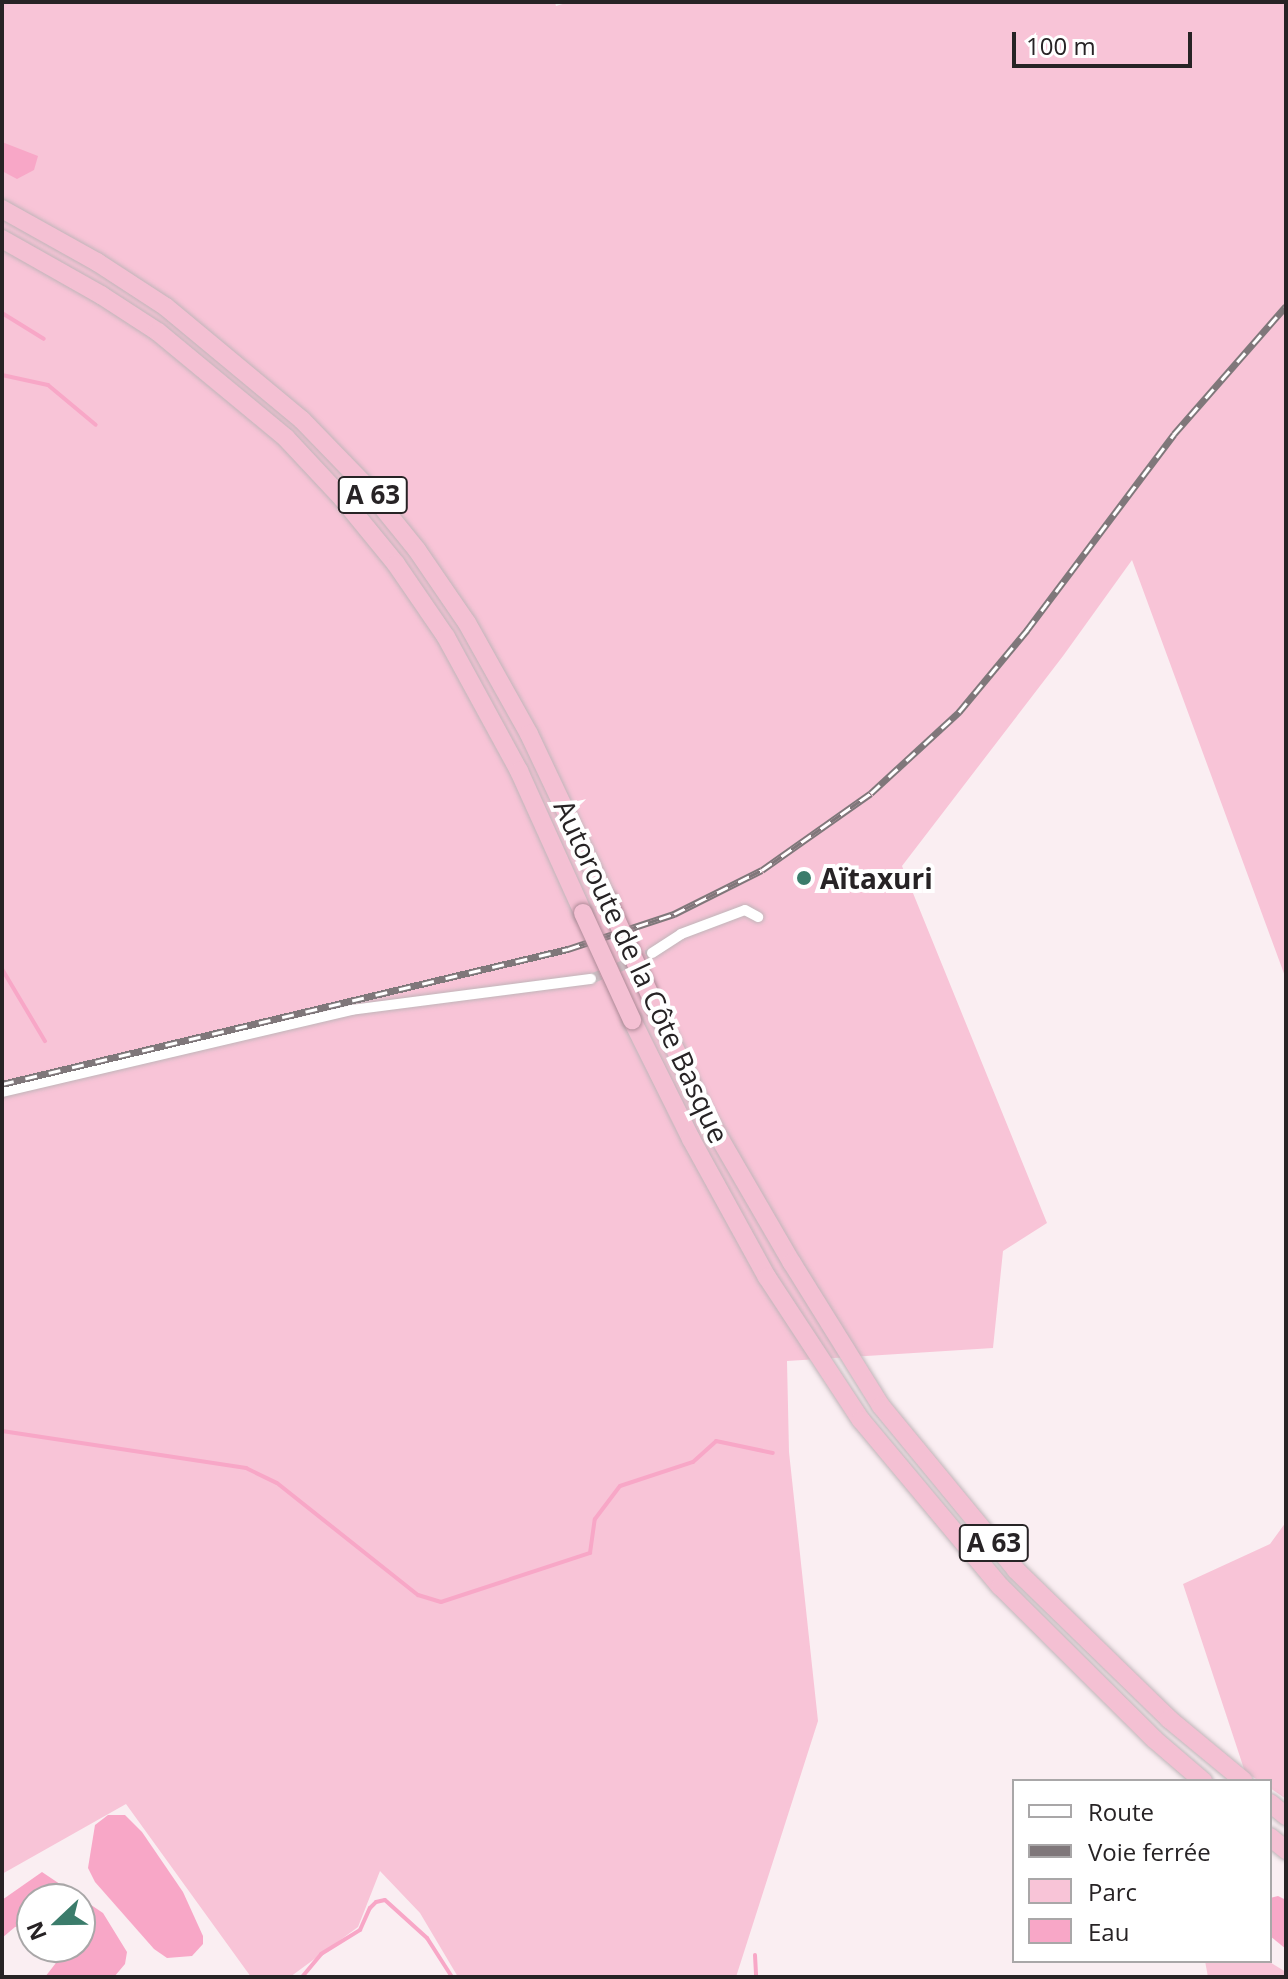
<!DOCTYPE html>
<html>
<head>
<meta charset="utf-8">
<style>
  body { margin:0 }
  #map { position:relative; width:1288px; height:1979px; overflow:hidden; background:#faeef2; font-family:"Open Sans",sans-serif }
  div>[style] { position:absolute }
  .green>* { inset:0; background:#f8c4d7 }
  .water>* { inset:0; background:#f8a7c7 }
  .stream>* { height:4px; margin:-2px; padding:0 2px; transform-origin:2px; border-radius:2px; background:#f8a7c7 }
  .minor-tunnel>* { height:10px; margin-top:-5px; transform-origin:0; background:repeating-linear-gradient(90deg,#d0c5c9 0 10px,transparent 0 15px) }
  .roads { filter:drop-shadow(0 0 2px #c0b5b9) drop-shadow(0 0 2px #c0b5b9) }
  .minor>* { height:10px; margin:-5px; padding:0 5px; transform-origin:5px; border-radius:5px; background:#fff }
  .motorway>* { height:18px; margin:-9px; padding:0 9px; transform-origin:9px; border-radius:9px; background:#f4c0d3 }
  .rail>* { height:7px; margin-top:-3.5px; transform-origin:0; background:repeating-linear-gradient(90deg,#fff 0 12px,#7f777a 0 24px); box-sizing:border-box; border-block:2px solid #7f777a }
  .bridges { filter:drop-shadow(0 0 2px #ac8996) drop-shadow(0 0 2px #ac8996) }
  .motorway-bridge>* { height:18px; margin:-9px; padding:0 9px; transform-origin:9px; border-radius:9px; background:#f4c0d3 }
  .dots>* { width:22px; height:22px; translate:-50% -50%; box-sizing:border-box; border:4px solid #fff; border-radius:50% }
  span { translate:-50% -50%; white-space:nowrap; text-align:center; line-height:1.15; -webkit-text-stroke:8px #fff; paint-order:stroke }
  .shield-label span { padding:2px 6px; background:#fff; border:2px solid; border-radius:6px; -webkit-text-stroke-width:0 }
  .shield-label { font-size:26px; color:#272325; font-weight:700 }
  .poi-label { font-size:28px; color:#272325; font-weight:700 }
  .left { translate:0 -50%; text-align:left }
  .street-label { font-size:28px; color:#272325 }
  .frame { position:absolute; inset:0; border:4px solid #272325; pointer-events:none }
  .legend { position:absolute; left:1012px; top:1779px; width:260px; height:184px; box-sizing:border-box; background:#fff; border:2px solid #a9a7a8; margin:0; padding:10px 14px; list-style:none; font-size:24px; color:#272325 }
  .legend li { display:flex; align-items:center; gap:16px; height:40px }
  .legend b { width:40px; border:2px solid #a9a7a8 }
  .north { position:absolute; left:16px; top:1883px; width:80px; height:80px; box-sizing:border-box; background:#fff; border:2px solid #a9a7a8; border-radius:50%; rotate:248deg; font-size:22px; font-weight:700; line-height:32px; text-align:center; color:#272325 }
  .north::after { content:''; display:block; margin:auto; width:28px; height:36px; background:#3b7c6b; clip-path:polygon(50% 0,100% 100%,50% 72%,0 100%) }
  .scale { position:absolute; left:1012px; top:32px; width:180px; height:36px; box-sizing:border-box; border:4px solid #272325; border-top:0; padding-left:10px; font-size:24px; line-height:28px; white-space:nowrap; color:#272325; -webkit-text-stroke:6px #fff; paint-order:stroke }
</style>
</head>
<body>
<div id="map">
  <div class="green">
    <div style="clip-path:polygon(2px 2px,555px 2px,556px 6px,569px 2px,1286px 2px,1286px 979px,1132px 560px,1063px 656px,902px 866px,1047px 1223px,1003px 1251px,993px 1348px,787px 1361px,789px 1452px,818px 1721px,736px 1977px,458px 1977px,420px 1913px,380px 1871px,358px 1927px,290px 1977px,251px 1977px,126px 1804px,2px 1874px)"></div>
    <div style="clip-path:polygon(1286px 1522px,1286px 1799px,1270px 1788px,1270px 1781px,1259px 1781px,1245px 1772px,1183px 1584px,1270px 1544px)"></div>
    <div style="clip-path:polygon(1205px 1961px,1268px 1961px,1286px 1972px,1286px 1977px,1208px 1977px)"></div>
  </div>
  <div class="water">
    <div style="clip-path:polygon(2px 142px,38px 156px,34px 170px,17px 179px,2px 171px)"></div>
    <div style="clip-path:polygon(108px 1815px,125px 1815px,142px 1832px,183px 1892px,203px 1936px,203px 1944px,192px 1956px,167px 1958px,154px 1949px,95px 1882px,88px 1868px,95px 1825px)"></div>
    <div style="clip-path:polygon(42px 1872px,103px 1913px,127px 1952px,125px 1964px,114px 1977px,45px 1977px,59px 1959px,58px 1947px,80px 1947px,80px 1899px,32px 1899px,32px 1924px,15px 1927px,2px 1938px,2px 1900px)"></div>
    <div style="clip-path:polygon(1278px 1896px,1286px 1900px,1286px 1949px,1270px 1936px,1270px 1898px)"></div>
  </div>
  <div class="stream">
    <div style="left:2px;top:68px;width:1px;rotate:90deg"></div>
    <div style="left:2px;top:313px;width:49px;rotate:31.8deg"></div>
    <div style="left:2px;top:375px;width:47px;rotate:12.3deg"></div>
    <div style="left:48px;top:385px;width:62px;rotate:39.8deg"></div>
    <div style="left:2px;top:969px;width:84px;rotate:59.2deg"></div>
    <div style="left:2px;top:1431px;width:247px;rotate:8.6deg"></div>
    <div style="left:246px;top:1468px;width:34px;rotate:26deg"></div>
    <div style="left:277px;top:1483px;width:180px;rotate:38.5deg"></div>
    <div style="left:418px;top:1595px;width:24px;rotate:17deg"></div>
    <div style="left:441px;top:1602px;width:157px;rotate:-18.2deg"></div>
    <div style="left:590px;top:1553px;width:34px;rotate:-82deg"></div>
    <div style="left:595px;top:1519px;width:41px;rotate:-52.9deg"></div>
    <div style="left:620px;top:1486px;width:77px;rotate:-18.2deg"></div>
    <div style="left:693px;top:1462px;width:31px;rotate:-42deg"></div>
    <div style="left:716px;top:1441px;width:58px;rotate:11.9deg"></div>
    <div style="left:755px;top:1955px;width:22px;rotate:87deg"></div>
    <div style="left:302px;top:1977px;width:30px;rotate:-50deg"></div>
    <div style="left:321px;top:1954px;width:46px;rotate:-31.6deg"></div>
    <div style="left:360px;top:1930px;width:24px;rotate:-66deg"></div>
    <div style="left:370px;top:1908px;width:8px;rotate:-45deg"></div>
    <div style="left:376px;top:1902px;width:9px;rotate:-13deg"></div>
    <div style="left:385px;top:1900px;width:57px;rotate:42.1deg"></div>
    <div style="left:427px;top:1938px;width:46px;rotate:57.3deg"></div>
  </div>
  <div class="minor-tunnel">
    <div style="left:591px;top:979px;width:66px;rotate:-23.1deg"></div>
  </div>
  <div class="roads">
    <div class="minor">
      <div style="left:652px;top:953px;width:35px;rotate:-33deg"></div>
      <div style="left:681px;top:934px;width:68px;rotate:-20.6deg"></div>
      <div style="left:745px;top:910px;width:15px;rotate:28deg"></div>
      <div style="left:2px;top:1092px;width:359px;rotate:-13.2deg"></div>
      <div style="left:351px;top:1010px;width:242px;rotate:-7.4deg"></div>
    </div>
    <div class="motorway">
      <div style="left:2px;top:209px;width:109px;rotate:29.2deg"></div>
      <div style="left:97px;top:262px;width:82px;rotate:33.1deg"></div>
      <div style="left:166px;top:307px;width:177px;rotate:39.7deg"></div>
      <div style="left:302px;top:420px;width:86px;rotate:45.9deg"></div>
      <div style="left:362px;top:482px;width:87px;rotate:51deg"></div>
      <div style="left:417px;top:550px;width:88px;rotate:55.6deg"></div>
      <div style="left:467px;top:623px;width:127px;rotate:60.8deg"></div>
      <div style="left:529px;top:734px;width:185px;rotate:64.7deg"></div>
      <div style="left:2px;top:239px;width:114px;rotate:29.5deg"></div>
      <div style="left:101px;top:295px;width:68px;rotate:33deg"></div>
      <div style="left:158px;top:332px;width:166px;rotate:39.6deg"></div>
      <div style="left:286px;top:438px;width:82px;rotate:47deg"></div>
      <div style="left:342px;top:498px;width:85px;rotate:50.7deg"></div>
      <div style="left:396px;top:564px;width:88px;rotate:55.6deg"></div>
      <div style="left:446px;top:637px;width:153px;rotate:61.4deg"></div>
      <div style="left:519px;top:771px;width:156px;rotate:65.7deg"></div>
      <div style="left:655px;top:1006px;width:118px;rotate:65deg"></div>
      <div style="left:705px;top:1113px;width:173px;rotate:59.9deg"></div>
      <div style="left:792px;top:1263px;width:168px;rotate:58.1deg"></div>
      <div style="left:881px;top:1406px;width:212px;rotate:50.5deg"></div>
      <div style="left:1016px;top:1570px;width:214px;rotate:44.2deg"></div>
      <div style="left:1169px;top:1719px;width:97px;rotate:39.6deg"></div>
      <div style="left:632px;top:1020px;width:133px;rotate:63.6deg"></div>
      <div style="left:691px;top:1139px;width:158px;rotate:61.2deg"></div>
      <div style="left:767px;top:1277px;width:171px;rotate:56.7deg"></div>
      <div style="left:861px;top:1420px;width:217px;rotate:50.1deg"></div>
      <div style="left:1000px;top:1586px;width:217px;rotate:44.8deg"></div>
      <div style="left:1154px;top:1739px;width:65px;rotate:40.6deg"></div>
      <div style="left:1270px;top:1803px;width:21px;rotate:39deg"></div>
      <div style="left:1270px;top:1837px;width:21px;rotate:39deg"></div>
    </div>
  </div>
  <div class="rail">
    <div style="left:2px;top:1084px;width:582px;rotate:-13.42deg"></div>
    <div style="left:568px;top:949px;width:112px;rotate:-18.3deg"></div>
    <div style="left:674px;top:914px;width:98px;rotate:-26.6deg"></div>
    <div style="left:762px;top:870px;width:133px;rotate:-35.2deg"></div>
    <div style="left:871px;top:793px;width:120px;rotate:-42.6deg"></div>
    <div style="left:959px;top:712px;width:107px;rotate:-50.3deg"></div>
    <div style="left:1027px;top:630px;width:245px;rotate:-53.1deg"></div>
    <div style="left:1174px;top:434px;width:170px;rotate:-48.8deg"></div>
  </div>
  <div class="bridges">
    <div class="motorway-bridge">
      <div style="left:608px;top:901px;width:115px;rotate:65.9deg"></div>
      <div style="left:583px;top:913px;width:118px;rotate:65.4deg"></div>
    </div>
  </div>
  <div class="dots">
    <div style="left:804px;top:878px;background:#3b7c6b"></div>
  </div>
  <div class="shield-label">
    <span style="left:373px;top:495px">A 63</span>
    <span style="left:994px;top:1543px">A 63</span>
  </div>
  <div class="poi-label">
    <span class="left" style="left:820px;top:878px">Aïtaxuri</span>
  </div>
  <div class="street-label">
    <span style="left:642px;top:971px;rotate:65deg">Autoroute de la Côte Basque</span>
  </div>
  <div class="frame"></div>
  <ul class="legend">
  <li><b style="height:10px;background:#fff"></b>Route</li>
  <li><b style="height:10px;background:#7f777a"></b>Voie ferrée</li>
  <li><b style="height:22px;background:#f8c4d7"></b>Parc</li>
  <li><b style="height:22px;background:#f8a7c7"></b>Eau</li>
  </ul>
  <div class="north">N</div>
  <div class="scale">100 m</div>
</div>
</body>
</html>
